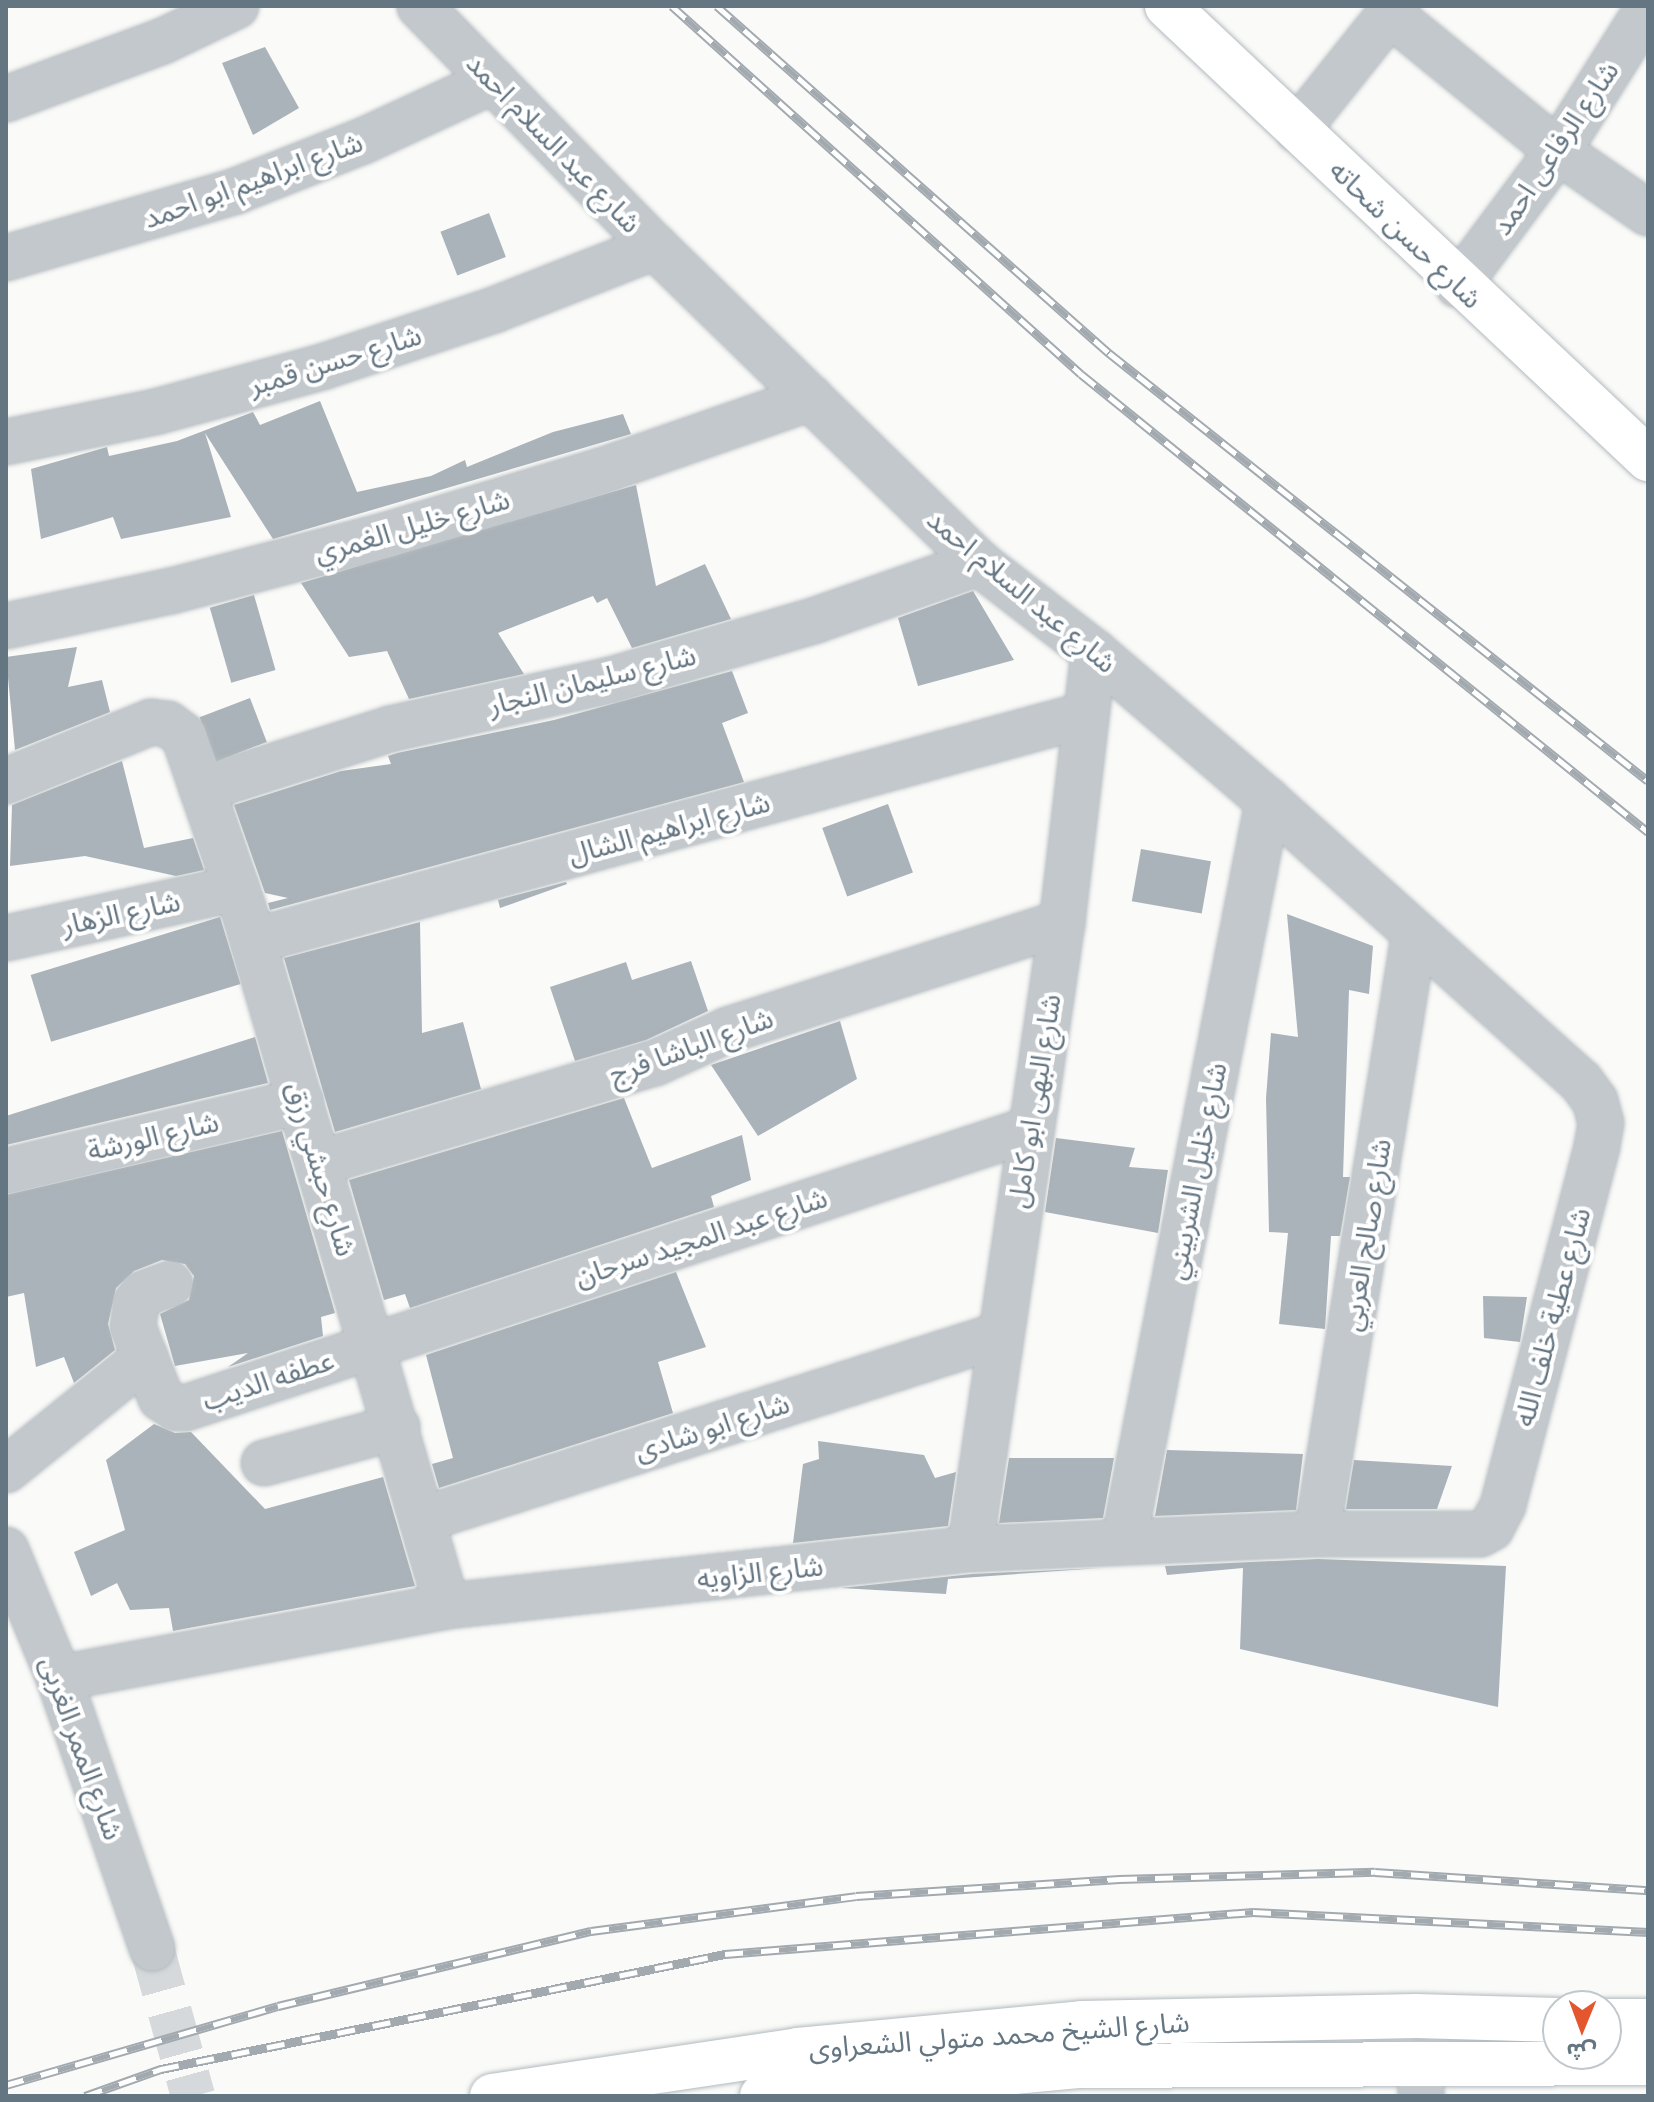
<!DOCTYPE html>
<html>
<head>
<meta charset="utf-8">
<style>
  body { margin:0 }
  #map { position:relative; width:1654px; height:2102px; overflow:hidden; background:#fafaf8; font-family:"Golos Text","Noto Sans Arabic",sans-serif }
  div>[style] { position:absolute }
  .building>* { inset:0; background:#aab3b9; transform-origin:0 0 }
  .street-tunnel>* { height:44px; margin-top:-22px; transform-origin:0; background:repeating-linear-gradient(90deg,#d5d9db 0 44px,transparent 0 66px) }
  .roads { filter:drop-shadow(0 0 2px #b3babf) drop-shadow(0 0 2px #b3babf) }
  .street>* { height:44px; margin:-22px; padding:0 22px; transform-origin:22px; border-radius:22px; background:#c3c8cc }
  .secondary>* { height:44px; margin:-22px; padding:0 22px; transform-origin:22px; border-radius:22px; background:#fff }
  .rail>* { height:9px; margin-top:-4.5px; transform-origin:0; background:repeating-linear-gradient(90deg,#fff 0 18px,#a2aab0 0 36px); box-sizing:border-box; border-block:2px solid #a2aab0 }
  span { translate:-50% -50%; white-space:nowrap; text-align:center; line-height:1.15; -webkit-text-stroke:8px #fff; paint-order:stroke }
  .street-label { font-size:28px; color:#657683 }
  .frame { position:absolute; inset:0; border:8px solid #657683; pointer-events:none }
  .north { position:absolute; left:1542px; top:1990px; width:80px; height:80px; box-sizing:border-box; background:#fff; border:2px solid #c1c8cd; border-radius:50%; rotate:181deg; font-size:22px; font-weight:700; line-height:32px; text-align:center; color:#657683 }
  .north::after { content:''; display:block; margin:auto; width:28px; height:36px; background:#e4572e; clip-path:polygon(50% 0,100% 100%,50% 72%,0 100%) }
</style>
</head>
<body>
<div id="map">
  <div class="building">
    <div style="clip-path:polygon(265px 47px,299px 108px,253px 135px,222px 63px)"></div>
    <div style="left:489px;top:213px;width:47px;height:52px;rotate:69deg"></div>
    <div style="clip-path:polygon(320px 401px,357px 492px,431px 476px,465px 460px,467px 467px,553px 432px,623px 414px,631px 434px,273px 539px,205px 433px,231px 517px,121px 539px,113px 517px,41px 539px,31px 469px,107px 447px,109px 456px,177px 441px,253px 412px,260px 425px)"></div>
    <div style="clip-path:polygon(636px 485px,656px 586px,705px 564px,731px 619px,632px 648px,607px 598px,597px 603px,593px 596px,498px 633px,524px 674px,409px 699px,387px 651px,349px 657px,301px 583px)"></div>
    <div style="clip-path:polygon(973px 591px,1014px 660px,918px 686px,898px 618px)"></div>
    <div style="left:254px;top:595px;width:78px;height:46px;rotate:74deg"></div>
    <div style="clip-path:polygon(77px 647px,68px 687px,102px 680px,110px 712px,15px 750px,6px 657px)"></div>
    <div style="clip-path:polygon(732px 671px,748px 713px,722px 723px,744px 782px,270px 910px,268px 903px,288px 898px,265px 893px,234px 805px,341px 771px,391px 764px,388px 756px,397px 753px,554px 720px)"></div>
    <div style="left:250px;top:698px;width:47px;height:54px;rotate:69deg"></div>
    <div style="clip-path:polygon(122px 761px,144px 848px,193px 838px,204px 870px,176px 876px,85px 856px,10px 866px,12px 805px)"></div>
    <div style="left:888px;top:804px;width:73px;height:70px;rotate:70deg"></div>
    <div style="left:1141px;top:849px;width:71px;height:53px;rotate:10deg"></div>
    <div style="clip-path:polygon(566px 882px,567px 884px,500px 908px,498px 900px)"></div>
    <div style="clip-path:polygon(1287px 914px,1373px 946px,1369px 994px,1349px 990px,1343px 1177px,1350px 1177px,1340px 1236px,1331px 1236px,1325px 1329px,1279px 1324px,1288px 1233px,1269px 1232px,1266px 1098px,1271px 1033px,1298px 1037px)"></div>
    <div style="left:220px;top:917px;width:70px;height:198px;rotate:73deg"></div>
    <div style="clip-path:polygon(420px 922px,422px 1033px,463px 1022px,481px 1089px,335px 1132px,284px 958px)"></div>
    <div style="clip-path:polygon(691px 961px,708px 1011px,646px 1040px,575px 1061px,550px 987px,626px 962px,632px 980px)"></div>
    <div style="clip-path:polygon(840px 1021px,857px 1079px,758px 1136px,711px 1065px)"></div>
    <div style="clip-path:polygon(255px 1037px,268px 1083px,6px 1145px,6px 1116px)"></div>
    <div style="clip-path:polygon(624px 1098px,652px 1168px,742px 1135px,751px 1180px,711px 1196px,714px 1207px,410px 1308px,405px 1294px,384px 1300px,349px 1180px)"></div>
    <div style="clip-path:polygon(282px 1131px,335px 1313px,321px 1317px,323px 1336px,228px 1367px,248px 1353px,175px 1366px,160px 1314px,189px 1300px,194px 1276px,185px 1264px,162px 1260px,134px 1271px,116px 1288px,108px 1324px,115px 1350px,74px 1383px,64px 1357px,36px 1367px,24px 1293px,6px 1297px,6px 1195px)"></div>
    <div style="clip-path:polygon(1056px 1138px,1135px 1148px,1129px 1167px,1168px 1170px,1158px 1233px,1045px 1212px)"></div>
    <div style="clip-path:polygon(676px 1272px,706px 1347px,658px 1362px,673px 1413px,439px 1488px,432px 1464px,453px 1458px,426px 1355px)"></div>
    <div style="clip-path:polygon(1483px 1296px,1527px 1297px,1520px 1342px,1484px 1338px)"></div>
    <div style="clip-path:polygon(154px 1424px,175px 1433px,191px 1432px,265px 1509px,383px 1477px,415px 1586px,173px 1631px,169px 1608px,130px 1610px,117px 1583px,91px 1596px,74px 1552px,125px 1530px,106px 1460px)"></div>
    <div style="clip-path:polygon(818px 1441px,924px 1455px,935px 1478px,956px 1472px,948px 1526px,793px 1543px,803px 1464px,819px 1459px)"></div>
    <div style="clip-path:polygon(1167px 1450px,1303px 1454px,1296px 1510px,1155px 1516px)"></div>
    <div style="clip-path:polygon(1009px 1458px,1114px 1458px,1103px 1518px,999px 1523px)"></div>
    <div style="clip-path:polygon(1354px 1460px,1452px 1466px,1437px 1509px,1346px 1509px)"></div>
    <div style="clip-path:polygon(1318px 1559px,1506px 1566px,1498px 1707px,1240px 1649px,1243px 1568px,1167px 1575px,1165px 1566px)"></div>
    <div style="clip-path:polygon(1100px 1568px,948px 1579px,946px 1594px,841px 1588px,972px 1574px)"></div>
  </div>
  <div class="street-tunnel">
    <div style="left:152px;top:1948px;width:154px;rotate:74.5deg"></div>
  </div>
  <div class="roads">
    <div class="street">
      <div style="left:1390px;top:14px;width:217px;rotate:39.2deg"></div>
      <div style="left:1558px;top:151px;width:109px;rotate:34.6deg"></div>
      <div style="left:6px;top:99px;width:167px;rotate:-20.3deg"></div>
      <div style="left:163px;top:41px;width:81px;rotate:-25.6deg"></div>
      <div style="left:1297px;top:130px;width:159px;rotate:-51.4deg"></div>
      <div style="left:6px;top:258px;width:240px;rotate:-16.2deg"></div>
      <div style="left:236px;top:191px;width:136px;rotate:-21.5deg"></div>
      <div style="left:363px;top:141px;width:143px;rotate:-24.8deg"></div>
      <div style="left:1458px;top:285px;width:167px;rotate:-53.3deg"></div>
      <div style="left:1558px;top:151px;width:169px;rotate:-57.8deg"></div>
      <div style="left:6px;top:442px;width:152px;rotate:-11.4deg"></div>
      <div style="left:155px;top:412px;width:176px;rotate:-15.1deg"></div>
      <div style="left:325px;top:366px;width:178px;rotate:-18.3deg"></div>
      <div style="left:494px;top:310px;width:173px;rotate:-21.4deg"></div>
      <div style="left:6px;top:626px;width:169px;rotate:-12deg"></div>
      <div style="left:171px;top:591px;width:223px;rotate:-14.5deg"></div>
      <div style="left:387px;top:535px;width:223px;rotate:-16.7deg"></div>
      <div style="left:601px;top:471px;width:222px;rotate:-19.2deg"></div>
      <div style="left:6px;top:781px;width:157px;rotate:-22.1deg"></div>
      <div style="left:151px;top:722px;width:17px;rotate:7deg"></div>
      <div style="left:168px;top:724px;width:20px;rotate:37deg"></div>
      <div style="left:184px;top:736px;width:181px;rotate:71deg"></div>
      <div style="left:243px;top:907px;width:728px;rotate:73.73deg"></div>
      <div style="left:202px;top:789px;width:197px;rotate:-17.7deg"></div>
      <div style="left:390px;top:729px;width:226px;rotate:-12.5deg"></div>
      <div style="left:611px;top:680px;width:214px;rotate:-16.3deg"></div>
      <div style="left:816px;top:620px;width:173px;rotate:-19.3deg"></div>
      <div style="left:6px;top:938px;width:236px;rotate:-12.2deg"></div>
      <div style="left:253px;top:941px;width:862px;rotate:-15.2deg"></div>
      <div style="left:319px;top:1163px;width:351px;rotate:-16.6deg"></div>
      <div style="left:655px;top:1063px;width:80px;rotate:-24.3deg"></div>
      <div style="left:728px;top:1030px;width:351px;rotate:-17.8deg"></div>
      <div style="left:6px;top:1171px;width:303px;rotate:-13.3deg"></div>
      <div style="left:170px;top:1284px;width:29px;rotate:160deg"></div>
      <div style="left:143px;top:1294px;width:11px;rotate:128deg"></div>
      <div style="left:136px;top:1303px;width:24px;rotate:97deg"></div>
      <div style="left:133px;top:1327px;width:76px;rotate:68.5deg"></div>
      <div style="left:161px;top:1398px;width:18px;rotate:34deg"></div>
      <div style="left:176px;top:1408px;width:9px"></div>
      <div style="left:185px;top:1408px;width:888px;rotate:-18.25deg"></div>
      <div style="left:264px;top:1463px;width:138px;rotate:-15.1deg"></div>
      <div style="left:6px;top:1470px;width:179px;rotate:-38.9deg"></div>
      <div style="left:424px;top:1519px;width:605px;rotate:-17.72deg"></div>
      <div style="left:1317px;top:1534px;width:606px;rotate:-80.79deg"></div>
      <div style="left:1124px;top:1540px;width:753px;rotate:-78.97deg"></div>
      <div style="left:970px;top:1549px;width:633px;rotate:-81.64deg"></div>
      <div style="left:1062px;top:923px;width:273px;rotate:-83.3deg"></div>
      <div style="left:6px;top:1550px;width:139px;rotate:67.5deg"></div>
      <div style="left:59px;top:1678px;width:286px;rotate:71deg"></div>
      <div style="left:59px;top:1678px;width:395px;rotate:-10.5deg"></div>
      <div style="left:447px;top:1606px;width:526px;rotate:-6.22deg"></div>
      <div style="left:970px;top:1549px;width:347px;rotate:-2.5deg"></div>
      <div style="left:1317px;top:1534px;width:163px"></div>
      <div style="left:1480px;top:1534px;width:13px;rotate:-29deg"></div>
      <div style="left:1491px;top:1528px;width:26px;rotate:-62deg"></div>
      <div style="left:1503px;top:1505px;width:371px;rotate:-75.3deg"></div>
      <div style="left:1597px;top:1146px;width:23px;rotate:-80deg"></div>
      <div style="left:1601px;top:1123px;width:23px;rotate:-105deg"></div>
      <div style="left:1595px;top:1101px;width:24px;rotate:-126deg"></div>
      <div style="left:1581px;top:1082px;width:421px;rotate:-138.1deg"></div>
      <div style="left:1268px;top:801px;width:229px;rotate:-139.4deg"></div>
      <div style="left:1094px;top:652px;width:145px;rotate:-142.3deg"></div>
      <div style="left:979px;top:563px;width:453px;rotate:-135.7deg"></div>
      <div style="left:655px;top:247px;width:337px;rotate:-134.3deg"></div>
      <div style="left:1420px;top:2063px;width:33px;rotate:88deg"></div>
    </div>
    <div class="secondary">
      <div style="left:1167px;top:6px;width:661px;rotate:43.28deg"></div>
      <div style="left:1606px;top:2021px;width:42px"></div>
      <div style="left:492px;top:2096px;width:309px;rotate:-8.5deg"></div>
      <div style="left:798px;top:2050px;width:285px;rotate:-5.4deg"></div>
      <div style="left:1082px;top:2023px;width:334px;rotate:-1.2deg"></div>
      <div style="left:1416px;top:2016px;width:142px;rotate:1.6deg"></div>
      <div style="left:762px;top:2096px;width:316px;rotate:-5.4deg"></div>
      <div style="left:1077px;top:2066px;width:571px;rotate:-0.3deg"></div>
    </div>
  </div>
  <div class="rail">
    <div style="left:672px;top:6px;width:550px;rotate:41.98deg"></div>
    <div style="left:1081px;top:374px;width:729px;rotate:38.93deg"></div>
    <div style="left:717px;top:6px;width:524px;rotate:41.52deg"></div>
    <div style="left:1109px;top:353px;width:688px;rotate:38.45deg"></div>
    <div style="left:6px;top:2085px;width:283px;rotate:-16.2deg"></div>
    <div style="left:278px;top:2006px;width:322px;rotate:-13.5deg"></div>
    <div style="left:591px;top:1931px;width:267px;rotate:-7.5deg"></div>
    <div style="left:856px;top:1896px;width:264px;rotate:-3.7deg"></div>
    <div style="left:1119px;top:1879px;width:256px;rotate:-1.6deg"></div>
    <div style="left:1375px;top:1872px;width:274px;rotate:3.8deg"></div>
    <div style="left:85px;top:2096px;width:81px;rotate:-19.6deg"></div>
    <div style="left:161px;top:2069px;width:576px;rotate:-11.52deg"></div>
    <div style="left:725px;top:1954px;width:530px;rotate:-4.55deg"></div>
    <div style="left:1253px;top:1912px;width:396px;rotate:2.9deg"></div>
  </div>
  <div class="street-label">
    <span style="left:554px;top:143px;rotate:46deg">شارع عبد السلام احمد</span>
    <span style="left:1555px;top:148px;rotate:-56deg">شارع الرفاعى احمد</span>
    <span style="left:253px;top:180px;rotate:-20deg">شارع ابراهيم ابو احمد</span>
    <span style="left:1406px;top:234px;rotate:44deg">شارع حسن شحاته</span>
    <span style="left:335px;top:360px;rotate:-17deg">شارع حسن قمبر</span>
    <span style="left:412px;top:526px;rotate:-16deg">شارع خليل الغمري</span>
    <span style="left:1022px;top:591px;rotate:40deg">شارع عبد السلام احمد</span>
    <span style="left:592px;top:680px;rotate:-14deg">شارع سليمان النجار</span>
    <span style="left:669px;top:828px;rotate:-15deg">شارع ابراهيم الشال</span>
    <span style="left:121px;top:913px;rotate:-12deg">شارع الزهار</span>
    <span style="left:691px;top:1046px;rotate:-20deg">شارع الباشا فرج</span>
    <span style="left:1034px;top:1101px;rotate:-81deg">شارع البهى ابو كامل</span>
    <span style="left:153px;top:1136px;rotate:-13deg">شارع الورشة</span>
    <span style="left:321px;top:1169px;rotate:73deg">شارع حبشي رزق</span>
    <span style="left:1196px;top:1171px;rotate:-79deg">شارع خليل الشربيني</span>
    <span style="left:1366px;top:1235px;rotate:-81deg">شارع صالح العربي</span>
    <span style="left:701px;top:1237px;rotate:-18deg">شارع عبد المجيد سرحان</span>
    <span style="left:1552px;top:1317px;rotate:-75deg">شارع عطية خلف الله</span>
    <span style="left:268px;top:1380px;rotate:-18deg">عطفه الديب</span>
    <span style="left:712px;top:1427px;rotate:-18deg">شارع ابو شادى</span>
    <span style="left:760px;top:1572px;rotate:-6deg">شارع الزاويه</span>
    <span style="left:82px;top:1748px;rotate:70deg">شارع الممر الغربى</span>
    <span style="left:999px;top:2035px;rotate:-4deg">شارع الشيخ محمد متولي الشعراوى</span>
  </div>
  <div class="frame"></div>
  <div class="north">ش</div>
</div>
</body>
</html>
